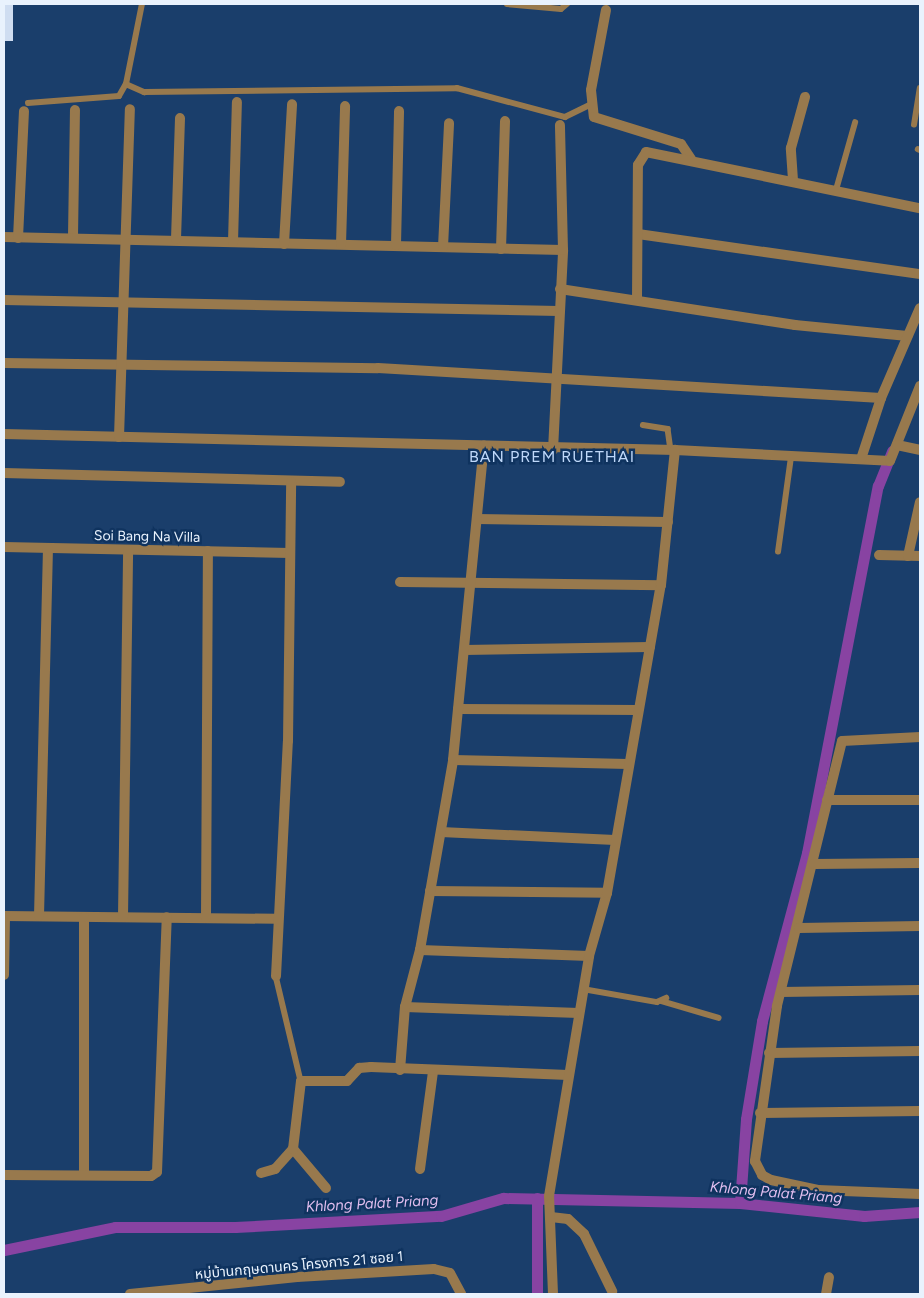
<!DOCTYPE html>
<html>
<head>
<meta charset="utf-8">
<style>
  body { margin:0 }
  #map { position:relative; width:924px; height:1298px; overflow:hidden; background:#1a3e6b; font-family:Figtree,"Noto Sans Thai",sans-serif }
  div>[style] { position:absolute }
  .canal>* { height:11px; margin:-5.5px; padding:0 5.5px; transform-origin:5.5px; border-radius:5.5px; background:#8843a2 }
  .building>* { inset:0; background:#cfddf1; transform-origin:0 0 }
  .service>* { height:5.5px; margin:-2.75px; padding:0 2.75px; transform-origin:2.75px; border-radius:2.75px; background:#98794d }
  .minor>* { height:10px; margin:-5px; padding:0 5px; transform-origin:5px; border-radius:5px; background:#98794d }
  span { translate:-50% -50%; white-space:nowrap; text-align:center; line-height:1.15; -webkit-text-stroke:5px #0f335f; paint-order:stroke }
  .street-label { font-size:14px; color:#e9f2fd }
  .water-label { font-size:15px; color:#e1beef; font-style:italic }
  .quarter-label { font-size:16px; color:#bfd8f9; letter-spacing:1px }
  .frame { position:absolute; inset:0; border:5px solid #e9f2fd; pointer-events:none }
</style>
</head>
<body>
<div id="map">
  <div class="canal">
    <div style="left:740px;top:1203px;width:84px;rotate:-85.9deg"></div>
    <div style="left:746px;top:1119px;width:99px;rotate:-80.7deg"></div>
    <div style="left:762px;top:1021px;width:174px;rotate:-75deg"></div>
    <div style="left:807px;top:853px;width:374px;rotate:-79.1deg"></div>
    <div style="left:878px;top:486px;width:38px;rotate:-68deg"></div>
    <div style="left:4px;top:1250px;width:113px;rotate:-11.7deg"></div>
    <div style="left:115px;top:1227px;width:120px"></div>
    <div style="left:235px;top:1227px;width:206px;rotate:-3.1deg"></div>
    <div style="left:441px;top:1216px;width:65px;rotate:-16.2deg"></div>
    <div style="left:503px;top:1198px;width:237px;rotate:1.2deg"></div>
    <div style="left:740px;top:1203px;width:125px;rotate:6deg"></div>
    <div style="left:864px;top:1216px;width:56px;rotate:-4.1deg"></div>
    <div style="left:537px;top:1294px;width:96px;rotate:-90deg"></div>
  </div>
  <div class="building">
    <div style="left:4px;top:4px;width:9px;height:37px"></div>
  </div>
  <div class="service">
    <div style="left:507px;top:4px;width:54px;rotate:5.3deg"></div>
    <div style="left:561px;top:9px;width:8px;rotate:-40deg"></div>
    <div style="left:126px;top:84px;width:82px;rotate:-78.7deg"></div>
    <div style="left:28px;top:103px;width:91px;rotate:-4.4deg"></div>
    <div style="left:119px;top:96px;width:14px;rotate:-60deg"></div>
    <div style="left:126px;top:84px;width:20px;rotate:24deg"></div>
    <div style="left:144px;top:92px;width:313px;rotate:-0.7deg"></div>
    <div style="left:457px;top:88px;width:112px;rotate:15deg"></div>
    <div style="left:565px;top:117px;width:28px;rotate:-26deg"></div>
    <div style="left:914px;top:125px;width:37px;rotate:-81deg"></div>
    <div style="left:918px;top:149px;width:2px;rotate:27deg"></div>
    <div style="left:836px;top:190px;width:70px;rotate:-74.2deg"></div>
    <div style="left:643px;top:425px;width:25px;rotate:9deg"></div>
    <div style="left:668px;top:429px;width:21px;rotate:82deg"></div>
    <div style="left:778px;top:552px;width:96px;rotate:-82.2deg"></div>
    <div style="left:276px;top:976px;width:108px;rotate:76.6deg"></div>
    <div style="left:583px;top:989px;width:75px;rotate:10deg"></div>
    <div style="left:657px;top:1002px;width:10px;rotate:-24deg"></div>
    <div style="left:661px;top:1001px;width:60px;rotate:16.3deg"></div>
  </div>
  <div class="minor">
    <div style="left:606px;top:10px;width:81px;rotate:100.6deg"></div>
    <div style="left:591px;top:90px;width:27px;rotate:84deg"></div>
    <div style="left:594px;top:117px;width:91px;rotate:17.2deg"></div>
    <div style="left:681px;top:144px;width:18px;rotate:56deg"></div>
    <div style="left:793px;top:180px;width:32px;rotate:-94deg"></div>
    <div style="left:791px;top:148px;width:53px;rotate:-74.6deg"></div>
    <div style="left:638px;top:234px;width:285px;rotate:8.1deg"></div>
    <div style="left:73px;top:236px;width:126px;rotate:-89.1deg"></div>
    <div style="left:4px;top:237px;width:559px;rotate:1.33deg"></div>
    <div style="left:18px;top:238px;width:127px;rotate:-87.3deg"></div>
    <div style="left:176px;top:239px;width:121px;rotate:-88.1deg"></div>
    <div style="left:233px;top:242px;width:140px;rotate:-88.4deg"></div>
    <div style="left:284px;top:244px;width:140px;rotate:-86.7deg"></div>
    <div style="left:341px;top:244px;width:138px;rotate:-88.3deg"></div>
    <div style="left:396px;top:245px;width:134px;rotate:-88.7deg"></div>
    <div style="left:443px;top:247px;width:124px;rotate:-87.2deg"></div>
    <div style="left:501px;top:249px;width:128px;rotate:-88.2deg"></div>
    <div style="left:560px;top:289px;width:238px;rotate:8.7deg"></div>
    <div style="left:795px;top:325px;width:113px;rotate:5.6deg"></div>
    <div style="left:637px;top:299px;width:134px;rotate:-89.6deg"></div>
    <div style="left:638px;top:165px;width:15px;rotate:-58deg"></div>
    <div style="left:646px;top:152px;width:280px;rotate:11.6deg"></div>
    <div style="left:4px;top:300px;width:555px;rotate:1.14deg"></div>
    <div style="left:4px;top:363px;width:374px;rotate:0.8deg"></div>
    <div style="left:378px;top:368px;width:504px;rotate:3.41deg"></div>
    <div style="left:4px;top:434px;width:671px;rotate:1.37deg"></div>
    <div style="left:675px;top:450px;width:215px;rotate:2.9deg"></div>
    <div style="left:890px;top:461px;width:81px;rotate:-68.2deg"></div>
    <div style="left:119px;top:437px;width:328px;rotate:-88.1deg"></div>
    <div style="left:897px;top:445px;width:24px;rotate:12deg"></div>
    <div style="left:553px;top:450px;width:200px;rotate:-87.1deg"></div>
    <div style="left:563px;top:250px;width:125px;rotate:-91.4deg"></div>
    <div style="left:861px;top:459px;width:64px;rotate:-71.8deg"></div>
    <div style="left:881px;top:398px;width:98px;rotate:-66.6deg"></div>
    <div style="left:4px;top:473px;width:336px;rotate:1.5deg"></div>
    <div style="left:477px;top:519px;width:191px;rotate:0.9deg"></div>
    <div style="left:4px;top:547px;width:286px;rotate:1.2deg"></div>
    <div style="left:879px;top:555px;width:41px;rotate:1.4deg"></div>
    <div style="left:908px;top:556px;width:55px;rotate:-77.5deg"></div>
    <div style="left:400px;top:582px;width:261px;rotate:0.7deg"></div>
    <div style="left:464px;top:650px;width:186px;rotate:-0.9deg"></div>
    <div style="left:458px;top:709px;width:180px;rotate:0.3deg"></div>
    <div style="left:920px;top:737px;width:78px;rotate:177.1deg"></div>
    <div style="left:842px;top:741px;width:273px;rotate:103.8deg"></div>
    <div style="left:777px;top:1006px;width:157px;rotate:98.1deg"></div>
    <div style="left:755px;top:1161px;width:16px;rotate:63deg"></div>
    <div style="left:762px;top:1175px;width:10px;rotate:29deg"></div>
    <div style="left:771px;top:1180px;width:48px;rotate:12deg"></div>
    <div style="left:818px;top:1190px;width:102px;rotate:2.2deg"></div>
    <div style="left:453px;top:760px;width:175px;rotate:1.3deg"></div>
    <div style="left:827px;top:800px;width:93px"></div>
    <div style="left:441px;top:832px;width:174px;rotate:2.6deg"></div>
    <div style="left:814px;top:864px;width:106px;rotate:-0.5deg"></div>
    <div style="left:430px;top:891px;width:177px;rotate:0.6deg"></div>
    <div style="left:4px;top:916px;width:273px;rotate:0.6deg"></div>
    <div style="left:39px;top:916px;width:368px;rotate:-88.6deg"></div>
    <div style="left:123px;top:917px;width:367px;rotate:-89.2deg"></div>
    <div style="left:206px;top:918px;width:367px;rotate:-89.7deg"></div>
    <div style="left:799px;top:928px;width:121px;rotate:-0.9deg"></div>
    <div style="left:420px;top:950px;width:169px;rotate:2deg"></div>
    <div style="left:4px;top:975px;width:59px;rotate:-89deg"></div>
    <div style="left:276px;top:976px;width:235px;rotate:-87.1deg"></div>
    <div style="left:288px;top:741px;width:259px;rotate:-89.3deg"></div>
    <div style="left:781px;top:992px;width:139px;rotate:-0.8deg"></div>
    <div style="left:405px;top:1007px;width:174px;rotate:2deg"></div>
    <div style="left:769px;top:1053px;width:151px;rotate:-0.8deg"></div>
    <div style="left:400px;top:1070px;width:63px;rotate:-85.5deg"></div>
    <div style="left:405px;top:1007px;width:59px;rotate:-75.3deg"></div>
    <div style="left:420px;top:950px;width:193px;rotate:-80.1deg"></div>
    <div style="left:453px;top:760px;width:316px;rotate:-84.4deg"></div>
    <div style="left:760px;top:1113px;width:160px;rotate:-0.7deg"></div>
    <div style="left:420px;top:1169px;width:98px;rotate:-82.4deg"></div>
    <div style="left:261px;top:1173px;width:15px;rotate:-16deg"></div>
    <div style="left:275px;top:1169px;width:27px;rotate:-48deg"></div>
    <div style="left:84px;top:1174px;width:257px;rotate:-90deg"></div>
    <div style="left:4px;top:1175px;width:147px;rotate:0.4deg"></div>
    <div style="left:151px;top:1176px;width:7px;rotate:-34deg"></div>
    <div style="left:157px;top:1172px;width:255px;rotate:-87.8deg"></div>
    <div style="left:326px;top:1188px;width:51px;rotate:-130.2deg"></div>
    <div style="left:293px;top:1149px;width:68px;rotate:-83.3deg"></div>
    <div style="left:301px;top:1081px;width:46px"></div>
    <div style="left:347px;top:1081px;width:18px;rotate:-47deg"></div>
    <div style="left:359px;top:1068px;width:12px;rotate:-5deg"></div>
    <div style="left:371px;top:1067px;width:197px;rotate:2.3deg"></div>
    <div style="left:551px;top:1217px;width:17px;rotate:7deg"></div>
    <div style="left:568px;top:1219px;width:22px;rotate:43deg"></div>
    <div style="left:584px;top:1234px;width:64px;rotate:63.8deg"></div>
    <div style="left:130px;top:1294px;width:168px;rotate:-5.8deg"></div>
    <div style="left:297px;top:1277px;width:137px;rotate:-3.3deg"></div>
    <div style="left:434px;top:1269px;width:16px;rotate:14deg"></div>
    <div style="left:450px;top:1273px;width:24px;rotate:62deg"></div>
    <div style="left:553px;top:1294px;width:98px;rotate:-92.3deg"></div>
    <div style="left:549px;top:1196px;width:243px;rotate:-80.5deg"></div>
    <div style="left:589px;top:956px;width:66px;rotate:-74.1deg"></div>
    <div style="left:607px;top:893px;width:313px;rotate:-80.1deg"></div>
    <div style="left:661px;top:585px;width:136px;rotate:-84.1deg"></div>
    <div style="left:826px;top:1294px;width:17px;rotate:-80deg"></div>
  </div>
  <div class="street-label">
    <span style="left:147px;top:537px;rotate:1deg">Soi Bang Na Villa</span>
    <span style="left:299px;top:1266px;rotate:-5deg">หมู่บ้านกฤษดานคร โครงการ 21 ซอย 1</span>
  </div>
  <div class="water-label">
    <span style="left:776px;top:1193px;rotate:5deg">Khlong Palat Priang</span>
    <span style="left:372px;top:1204px;rotate:-3deg">Khlong Palat Priang</span>
  </div>
  <div class="quarter-label">
    <span style="left:552px;top:457px">BAN PREM RUETHAI</span>
  </div>
  <div class="frame"></div>
</div>
</body>
</html>
